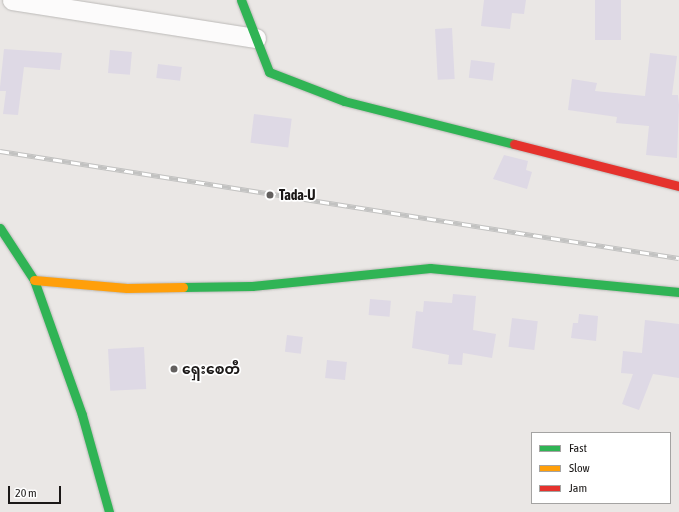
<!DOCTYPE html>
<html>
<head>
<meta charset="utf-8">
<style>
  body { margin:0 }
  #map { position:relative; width:679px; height:512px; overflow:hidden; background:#eae7e5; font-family:"Asap Condensed","Noto Sans Myanmar",sans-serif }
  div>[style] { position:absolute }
  .building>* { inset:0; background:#ded9e5; transform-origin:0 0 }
  .roads { filter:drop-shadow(0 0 1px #bcbab8) drop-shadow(0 0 1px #bcbab8) }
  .street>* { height:19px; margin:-9.5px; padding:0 9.5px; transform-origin:9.5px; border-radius:9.5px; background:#fcfbfb }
  .fast>* { height:9px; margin:-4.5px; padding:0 4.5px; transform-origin:4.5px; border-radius:4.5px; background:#30b455 }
  .slow>* { height:9px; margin:-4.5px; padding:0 4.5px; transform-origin:4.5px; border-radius:4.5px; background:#ff9f0a }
  .jam>* { height:9px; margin:-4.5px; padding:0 4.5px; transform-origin:4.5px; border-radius:4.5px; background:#e5322d }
  .rail>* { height:4.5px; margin-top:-2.25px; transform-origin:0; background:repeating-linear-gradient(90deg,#fff 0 9px,#c2c2c1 0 18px); box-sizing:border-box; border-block:1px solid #c2c2c1 }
  .dots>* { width:11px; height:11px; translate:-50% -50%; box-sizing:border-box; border:2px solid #fff; border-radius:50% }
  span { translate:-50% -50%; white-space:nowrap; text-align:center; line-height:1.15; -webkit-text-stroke:3.5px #fff; paint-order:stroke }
  .poi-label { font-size:14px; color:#1b1817; font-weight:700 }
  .left { translate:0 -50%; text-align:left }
  .legend { position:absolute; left:531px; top:432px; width:140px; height:72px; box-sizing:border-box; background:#fff; border:1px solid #a4a3a2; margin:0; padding:5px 7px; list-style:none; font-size:12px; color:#1b1817 }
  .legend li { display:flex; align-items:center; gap:8px; height:20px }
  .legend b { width:20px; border:1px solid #a4a3a2 }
  .scale { position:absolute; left:8px; top:486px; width:53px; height:18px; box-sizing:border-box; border:2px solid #1b1817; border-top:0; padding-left:5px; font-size:12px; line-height:14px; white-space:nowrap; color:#1b1817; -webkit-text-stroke:3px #fff; paint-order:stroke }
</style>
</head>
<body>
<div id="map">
  <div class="building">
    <div style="clip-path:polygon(484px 0,526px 0,524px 14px,512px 13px,510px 29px,481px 26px)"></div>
    <div style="left:595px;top:0;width:26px;height:40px"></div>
    <div style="left:452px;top:28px;width:51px;height:17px;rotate:87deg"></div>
    <div style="clip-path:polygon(4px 49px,62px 53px,60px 70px,24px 67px,18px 115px,3px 114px,6px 91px,0 91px,0 87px)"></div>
    <div style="left:110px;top:50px;width:22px;height:23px;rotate:5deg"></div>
    <div style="clip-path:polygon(650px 53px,677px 56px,672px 95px,678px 95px,679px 105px,677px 158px,646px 155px,649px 126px,616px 123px,617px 117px,568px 110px,572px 79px,597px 83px,595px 91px,645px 96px)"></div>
    <div style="left:471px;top:60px;width:24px;height:18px;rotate:7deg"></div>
    <div style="left:158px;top:64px;width:24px;height:14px;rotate:7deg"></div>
    <div style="left:254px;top:114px;width:38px;height:29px;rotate:7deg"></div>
    <div style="clip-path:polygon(504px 155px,528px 161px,526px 170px,532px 172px,527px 189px,493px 179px)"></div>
    <div style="clip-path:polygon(453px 294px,476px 296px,473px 330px,496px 334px,492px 358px,463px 353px,462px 365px,448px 364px,449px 355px,412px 348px,416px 311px,423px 312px,424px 301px,452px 303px)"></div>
    <div style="left:370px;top:299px;width:21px;height:16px;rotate:5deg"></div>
    <div style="clip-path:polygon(579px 314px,598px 316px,596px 341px,571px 338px,573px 323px,578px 323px)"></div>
    <div style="left:512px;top:318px;width:26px;height:29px;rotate:7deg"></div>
    <div style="clip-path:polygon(645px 320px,679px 324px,679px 378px,653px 374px,639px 410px,622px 404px,633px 374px,621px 373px,623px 351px,642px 353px)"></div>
    <div style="left:287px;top:335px;width:16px;height:17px;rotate:7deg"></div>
    <div style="left:144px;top:347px;width:42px;height:36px;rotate:87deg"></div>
    <div style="left:327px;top:360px;width:20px;height:18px;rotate:6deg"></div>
  </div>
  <div class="roads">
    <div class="street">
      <div style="left:12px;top:0;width:247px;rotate:8.9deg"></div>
    </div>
    <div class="fast">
      <div style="left:241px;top:0;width:77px;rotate:68.7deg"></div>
      <div style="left:269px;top:72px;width:80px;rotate:21.1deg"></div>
      <div style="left:344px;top:101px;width:175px;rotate:14.2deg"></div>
      <div style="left:0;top:228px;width:62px;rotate:56.8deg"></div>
      <div style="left:34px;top:280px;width:143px;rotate:70.4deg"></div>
      <div style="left:82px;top:415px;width:101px;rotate:74.4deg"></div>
      <div style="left:183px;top:287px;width:69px;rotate:-0.8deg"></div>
      <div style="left:252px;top:286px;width:179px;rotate:-5.8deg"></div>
      <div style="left:430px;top:268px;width:250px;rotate:5.5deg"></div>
    </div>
    <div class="slow">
      <div style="left:34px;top:280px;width:93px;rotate:4.9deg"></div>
      <div style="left:127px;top:288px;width:56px;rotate:-1deg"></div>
    </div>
    <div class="jam">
      <div style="left:514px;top:144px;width:170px;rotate:14.3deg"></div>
    </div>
  </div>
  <div class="rail">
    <div style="left:0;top:151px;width:687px;rotate:8.96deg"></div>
  </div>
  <div class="dots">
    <div style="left:270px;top:195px;background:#63605f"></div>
    <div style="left:174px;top:369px;background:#63605f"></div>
  </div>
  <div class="poi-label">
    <span class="left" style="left:279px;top:195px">Tada-U</span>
    <span class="left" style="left:182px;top:369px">ရှေးစေတီ</span>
  </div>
  <ul class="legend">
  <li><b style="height:5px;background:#30b455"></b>Fast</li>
  <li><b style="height:5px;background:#ff9f0a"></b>Slow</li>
  <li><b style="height:5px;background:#e5322d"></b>Jam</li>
  </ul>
  <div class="scale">20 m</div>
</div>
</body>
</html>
